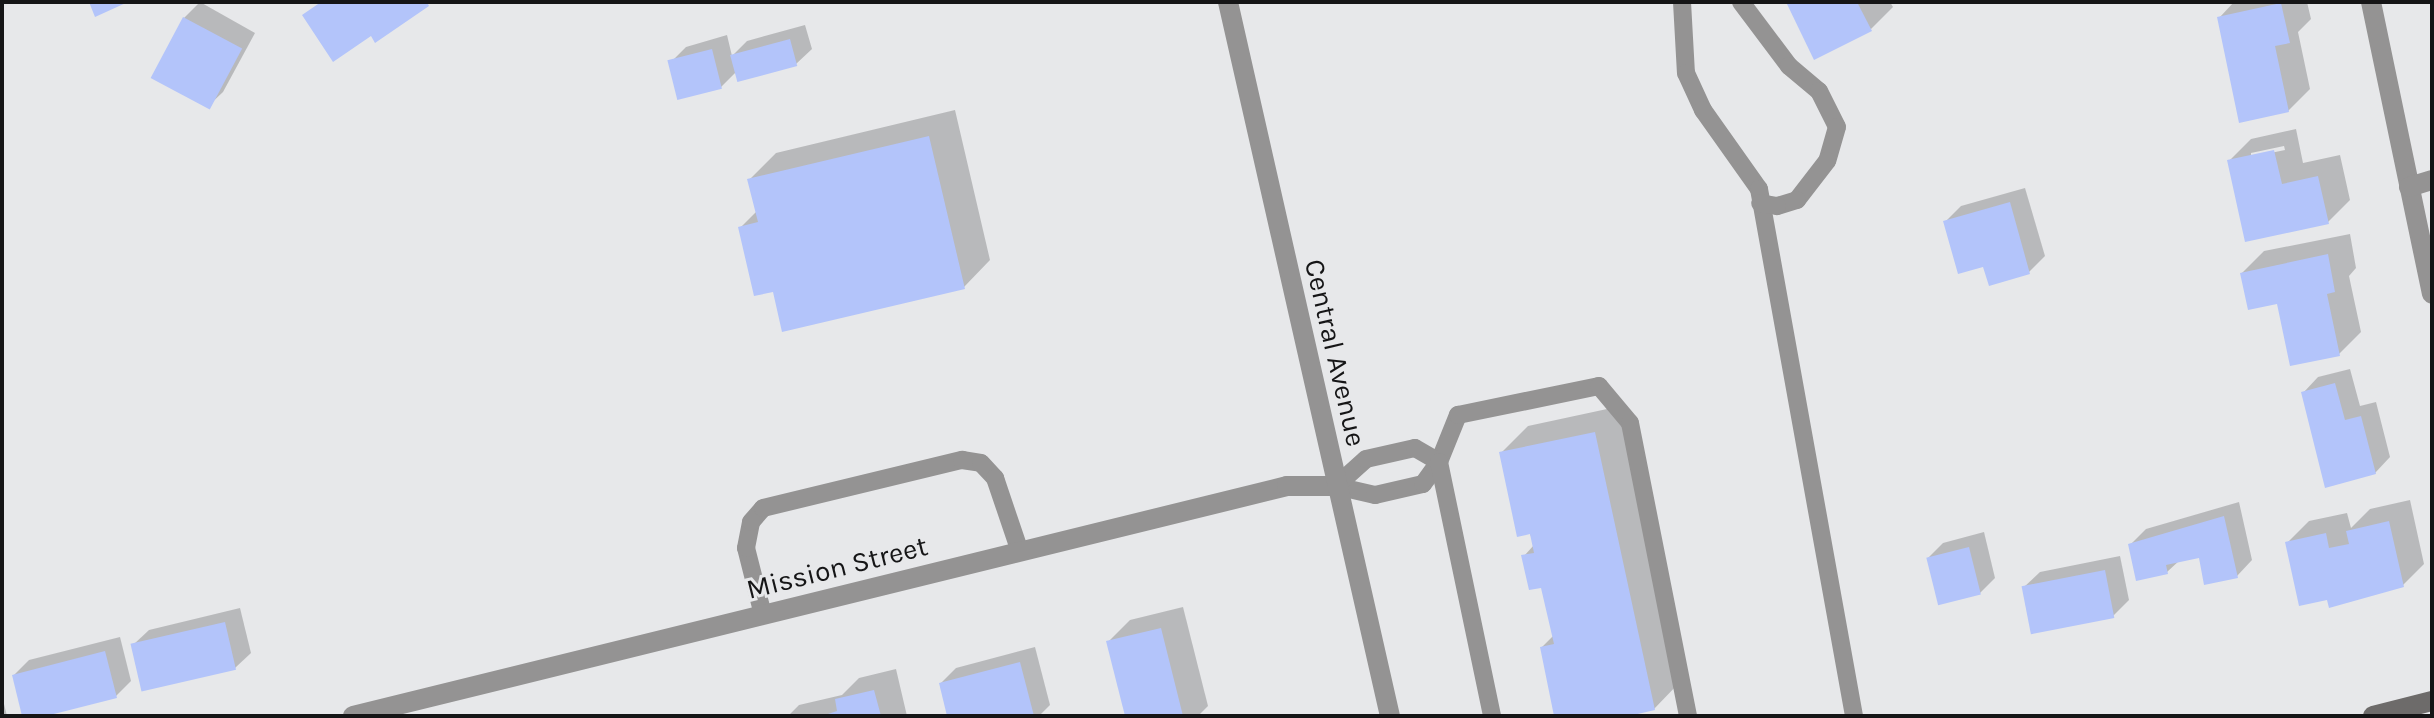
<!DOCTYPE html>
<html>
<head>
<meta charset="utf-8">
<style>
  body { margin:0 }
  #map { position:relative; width:2434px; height:718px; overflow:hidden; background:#e7e8ea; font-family:Karla,sans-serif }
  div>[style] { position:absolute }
  .shadow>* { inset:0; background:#0003 }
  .building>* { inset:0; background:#b3c4fa; transform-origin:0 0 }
  .service>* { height:18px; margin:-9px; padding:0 9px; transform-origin:9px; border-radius:9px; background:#949393 }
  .minor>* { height:20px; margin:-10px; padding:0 10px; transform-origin:10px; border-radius:10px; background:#949393 }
  .tertiary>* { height:20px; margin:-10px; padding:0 10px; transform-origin:10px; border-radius:10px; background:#949393 }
  .secondary>* { height:20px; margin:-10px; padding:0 10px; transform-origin:10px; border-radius:10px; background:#6d6b6a }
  span { translate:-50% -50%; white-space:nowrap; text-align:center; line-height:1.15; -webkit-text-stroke:6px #e7e8ea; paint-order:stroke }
  .street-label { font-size:28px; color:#151516 }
  .frame { position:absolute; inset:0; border:4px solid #151516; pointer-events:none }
</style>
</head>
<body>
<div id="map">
  <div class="shadow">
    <div style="clip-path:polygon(200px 2px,255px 33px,223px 92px,207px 107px,184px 18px)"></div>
    <div style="clip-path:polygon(1788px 2px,1890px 2px,1893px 7px,1871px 29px)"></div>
    <div style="clip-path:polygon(2234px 2px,2307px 2px,2311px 19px,2298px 32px,2310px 89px,2288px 111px,2219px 18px)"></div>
    <div style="clip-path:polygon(805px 25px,812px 49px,796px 64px,736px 72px,721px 87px,671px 62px,686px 47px,727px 35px,732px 56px,747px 41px)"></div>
    <div style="clip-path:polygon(955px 110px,990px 260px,964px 287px,740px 228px,757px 211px,750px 179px,776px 153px)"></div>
    <div style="clip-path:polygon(evenodd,2296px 129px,2303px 163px,2340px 155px,2350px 200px,2328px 222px,2229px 161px,2251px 139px,2296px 129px,2284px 146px,2285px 150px,2251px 157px,2251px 153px,2284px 146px)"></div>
    <div style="clip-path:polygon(2025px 188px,2045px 256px,2029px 272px,1985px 264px,1945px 222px,1961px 206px)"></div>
    <div style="clip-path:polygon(2350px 234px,2356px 268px,2349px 276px,2361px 332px,2339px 354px,2242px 273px,2264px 251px)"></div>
    <div style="clip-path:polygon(2350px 369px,2360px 406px,2376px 402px,2390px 457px,2375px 473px,2303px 393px,2318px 377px)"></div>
    <div style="clip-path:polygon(1621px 406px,1680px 682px,1654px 709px,1619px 716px,1556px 716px,1542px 647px,1554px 635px,1543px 585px,1524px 556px,1534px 545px,1501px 453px,1528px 426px)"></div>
    <div style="clip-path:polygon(2410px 500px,2424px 564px,2403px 585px,2328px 597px,2287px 543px,2309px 521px,2347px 513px,2351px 528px,2370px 509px)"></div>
    <div style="clip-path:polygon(2239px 502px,2252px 560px,2237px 576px,2200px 555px,2180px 560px,2167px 572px,2130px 545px,2146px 529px)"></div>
    <div style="clip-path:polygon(1984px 532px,1995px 578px,1980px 593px,1928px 558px,1943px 543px)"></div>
    <div style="clip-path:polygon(2120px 556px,2129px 600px,2113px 616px,2024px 587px,2040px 572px)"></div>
    <div style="clip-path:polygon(1183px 607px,1208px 706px,1198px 716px,1127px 716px,1108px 642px,1130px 620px)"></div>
    <div style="clip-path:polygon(240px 608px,251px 653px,235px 668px,133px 645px,149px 630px)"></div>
    <div style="clip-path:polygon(120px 637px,131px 681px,116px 696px,24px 716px,14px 675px,29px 660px)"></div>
    <div style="clip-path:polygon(1035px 647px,1050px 705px,1039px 716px,949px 716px,941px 683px,956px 668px)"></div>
    <div style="clip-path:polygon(896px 669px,907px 716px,788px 716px,799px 705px,842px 695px,859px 678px)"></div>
    <div style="clip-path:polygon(2px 696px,7px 716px,2px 716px)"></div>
  </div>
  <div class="building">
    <div style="clip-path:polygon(89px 2px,128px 2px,95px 17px)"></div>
    <div style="clip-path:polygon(321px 2px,427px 2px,429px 6px,375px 43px,371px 36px,333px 62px,302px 15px)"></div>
    <div style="clip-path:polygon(1786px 2px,1857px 2px,1872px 31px,1814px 60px)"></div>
    <div style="clip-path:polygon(2281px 3px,2290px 43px,2275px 46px,2289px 112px,2239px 123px,2217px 17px)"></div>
    <div style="left:183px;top:17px;width:67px;height:69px;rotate:28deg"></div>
    <div style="left:790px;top:39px;width:28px;height:62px;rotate:75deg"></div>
    <div style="left:712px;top:49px;width:41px;height:46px;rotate:76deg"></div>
    <div style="clip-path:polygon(929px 136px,965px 289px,782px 332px,773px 292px,754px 296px,738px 227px,758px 222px,747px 179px)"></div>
    <div style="clip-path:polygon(2274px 150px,2282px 184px,2318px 176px,2329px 224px,2245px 242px,2227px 160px)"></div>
    <div style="clip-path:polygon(2010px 202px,2030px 274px,1989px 286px,1983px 267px,1958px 274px,1943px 221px)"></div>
    <div style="clip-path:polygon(2328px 254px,2335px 292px,2327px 294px,2340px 356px,2290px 366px,2277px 304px,2248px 310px,2240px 273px)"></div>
    <div style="clip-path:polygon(2335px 383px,2345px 420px,2361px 416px,2376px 474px,2325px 488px,2301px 392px)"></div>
    <div style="clip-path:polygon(1595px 432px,1655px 710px,1629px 716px,1554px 716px,1540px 647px,1554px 644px,1541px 588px,1529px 590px,1521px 555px,1534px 553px,1530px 534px,1517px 537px,1499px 452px)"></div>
    <div style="clip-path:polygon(2224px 516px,2238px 578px,2204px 585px,2199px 558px,2166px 565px,2168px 574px,2136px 581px,2128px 544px)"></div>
    <div style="clip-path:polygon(2389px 521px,2404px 587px,2329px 608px,2327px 600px,2299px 606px,2285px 542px,2326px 533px,2329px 548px,2349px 544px,2346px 531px)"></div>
    <div style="left:1969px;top:547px;width:49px;height:44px;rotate:76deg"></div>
    <div style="left:2105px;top:570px;width:49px;height:85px;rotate:79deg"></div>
    <div style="left:225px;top:622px;width:49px;height:97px;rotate:77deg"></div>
    <div style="clip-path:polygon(1161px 628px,1183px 716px,1125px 716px,1106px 641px)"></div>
    <div style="clip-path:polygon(105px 651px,117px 698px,46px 716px,22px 716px,12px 675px)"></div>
    <div style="clip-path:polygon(1020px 662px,1034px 716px,947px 716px,939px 683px)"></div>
    <div style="clip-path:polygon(874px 690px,881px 716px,822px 716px,837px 711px,835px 699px)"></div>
  </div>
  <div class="service">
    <div style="left:1682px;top:2px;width:71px;rotate:86.8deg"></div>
    <div style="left:1686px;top:73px;width:41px;rotate:65.3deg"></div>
    <div style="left:1703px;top:110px;width:97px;rotate:54.7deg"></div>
    <div style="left:1759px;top:189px;width:535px;rotate:79.78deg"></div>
    <div style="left:1741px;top:2px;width:80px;rotate:53.1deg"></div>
    <div style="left:1789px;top:66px;width:39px;rotate:40deg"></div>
    <div style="left:1819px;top:91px;width:40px;rotate:63.4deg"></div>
    <div style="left:1837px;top:127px;width:35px;rotate:106deg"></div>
    <div style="left:1827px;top:161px;width:49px;rotate:127.6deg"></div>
    <div style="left:1797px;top:200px;width:21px;rotate:163deg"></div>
    <div style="left:1777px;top:206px;width:17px;rotate:-170deg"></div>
    <div style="left:1336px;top:486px;width:40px;rotate:13deg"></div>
    <div style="left:1375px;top:495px;width:49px;rotate:-12.9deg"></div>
    <div style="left:1423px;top:484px;width:27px;rotate:-54deg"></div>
    <div style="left:1439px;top:462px;width:51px;rotate:-68deg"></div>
    <div style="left:1458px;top:415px;width:144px;rotate:-11.6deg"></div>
    <div style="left:1599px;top:386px;width:48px;rotate:50deg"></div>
    <div style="left:1630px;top:423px;width:299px;rotate:78.8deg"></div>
    <div style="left:1336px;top:486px;width:40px;rotate:-42deg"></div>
    <div style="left:1366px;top:459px;width:50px;rotate:-12.7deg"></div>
    <div style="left:1415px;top:448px;width:28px;rotate:30deg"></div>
    <div style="left:1439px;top:462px;width:259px;rotate:78.2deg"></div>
    <div style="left:763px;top:615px;width:69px;rotate:-104.2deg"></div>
    <div style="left:746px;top:548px;width:26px;rotate:-79deg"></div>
    <div style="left:751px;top:522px;width:18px;rotate:-49deg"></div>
    <div style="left:763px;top:508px;width:205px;rotate:-13.6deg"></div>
    <div style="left:962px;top:460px;width:19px;rotate:9deg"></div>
    <div style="left:981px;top:463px;width:21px;rotate:47deg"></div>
    <div style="left:995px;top:478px;width:78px;rotate:71.3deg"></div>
  </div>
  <div class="minor">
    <div style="left:2371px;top:2px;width:298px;rotate:78.2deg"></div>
    <div style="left:2409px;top:187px;width:24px;rotate:-17deg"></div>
    <div style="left:353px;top:716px;width:962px;rotate:-13.83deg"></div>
    <div style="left:1287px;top:486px;width:49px"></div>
  </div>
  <div class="tertiary">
    <div style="left:1228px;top:2px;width:732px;rotate:77.22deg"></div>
  </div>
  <div class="secondary">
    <div style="left:2373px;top:716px;width:61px;rotate:-14.3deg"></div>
  </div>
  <div class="street-label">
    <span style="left:1335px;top:353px;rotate:77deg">Central Avenue</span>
    <span style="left:837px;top:568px;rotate:-14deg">Mission Street</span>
  </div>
  <div class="frame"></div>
</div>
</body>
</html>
